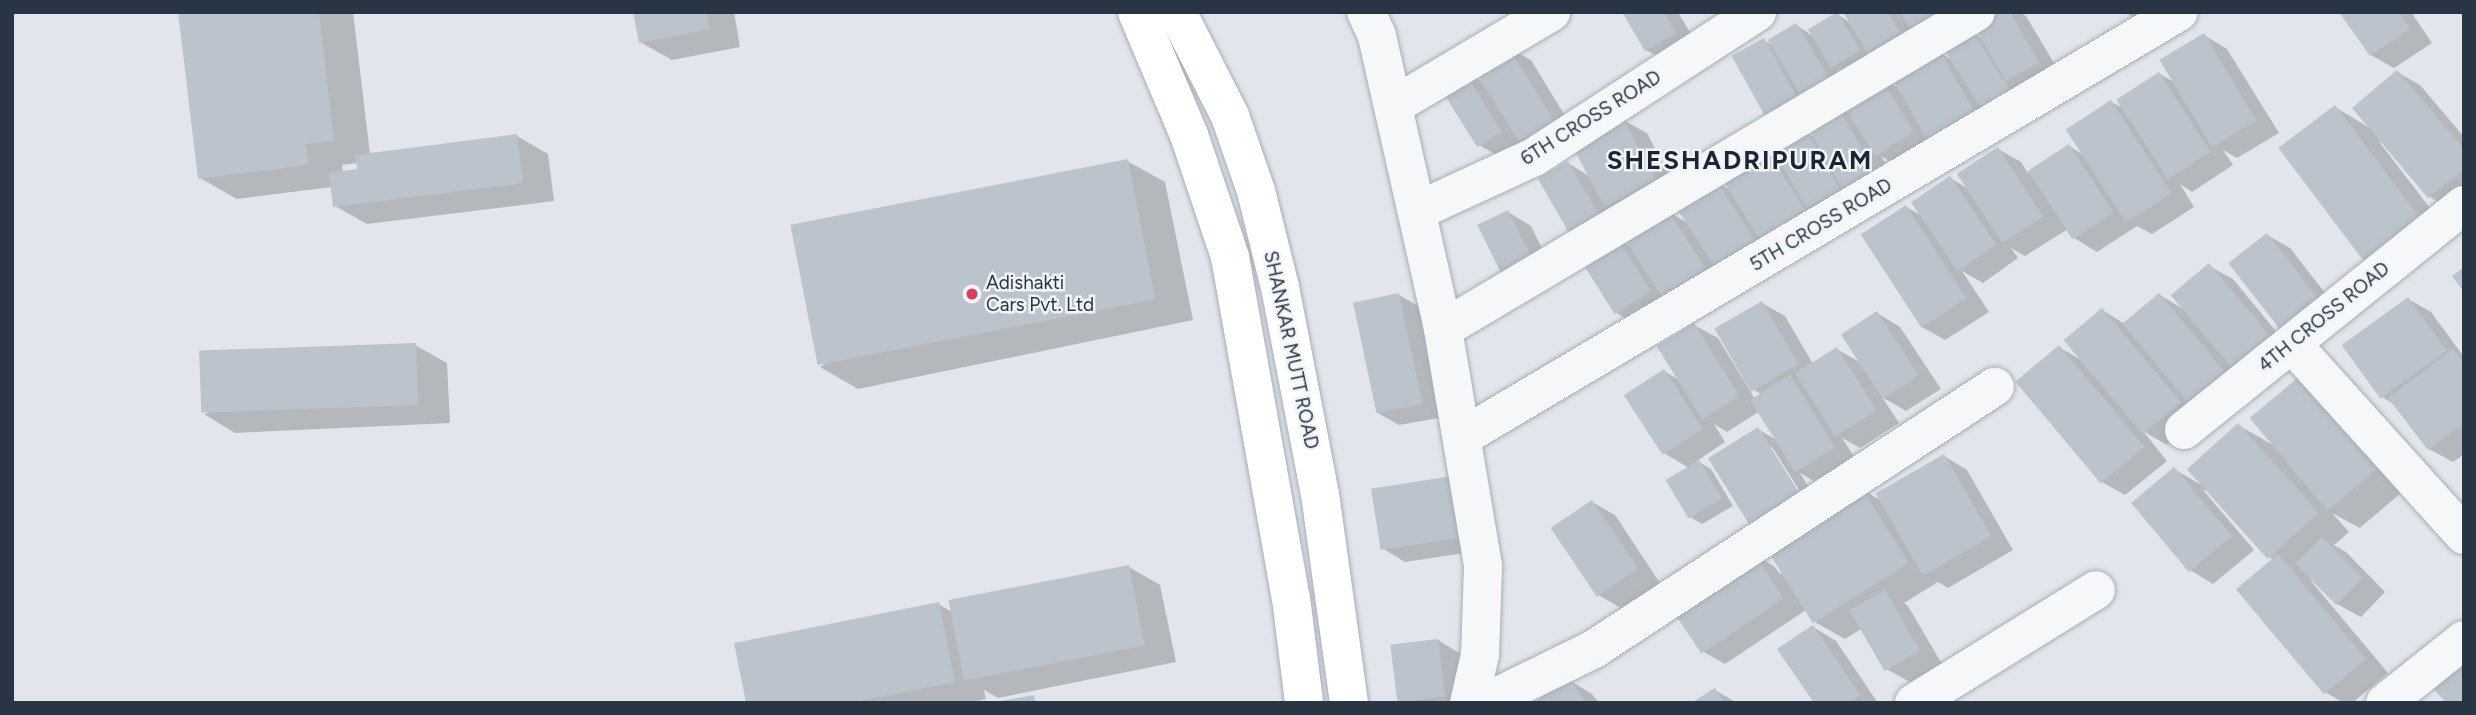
<!DOCTYPE html>
<html>
<head>
<meta charset="utf-8">
<style>
  body { margin:0 }
  #map { position:relative; width:2476px; height:715px; overflow:hidden; background:#e2e6ec; font-family:Figtree,sans-serif }
  div>[style] { position:absolute }
  .shadow>* { inset:0; background:#0003 }
  .building>* { inset:0; background:#bbc3cc; transform-origin:0 0 }
  .roads { filter:drop-shadow(0 0 2px #a6adb7) drop-shadow(0 0 2px #a6adb7) }
  .minor>* { height:38px; margin:-19px; padding:0 19px; transform-origin:19px; border-radius:19px; background:#f5f7f9 }
  .primary>* { height:38px; margin:-19px; padding:0 19px; transform-origin:19px; border-radius:19px; background:#fff }
  .dots>* { width:19px; height:19px; translate:-50% -50%; box-sizing:border-box; border:4px solid #f2f5f8; border-radius:50% }
  span { translate:-50% -50%; white-space:nowrap; text-align:center; line-height:1.15; -webkit-text-stroke:5px #f2f5f8; paint-order:stroke }
  .street-label { font-size:19px; color:#283545 }
  .poi-label { font-size:19px; color:#283545 }
  .left { translate:0 -50%; text-align:left }
  .district-label { font-size:26px; color:#1a2636; font-weight:700; letter-spacing:2px }
  .frame { position:absolute; inset:0; border:14px solid #283545; pointer-events:none }
</style>
</head>
<body>
<div id="map">
  <div class="shadow">
    <div style="clip-path:polygon(evenodd,180px 12px,353px 12px,370px 154px,517px 136px,548px 154px,554px 201px,367px 224px,335px 206px,332px 187px,237px 199px,200px 178px,180px 12px,358px 163px,359px 171px,343px 173px,342px 165px,358px 163px)"></div>
    <div style="clip-path:polygon(635px 12px,734px 12px,740px 47px,672px 60px,640px 42px)"></div>
    <div style="clip-path:polygon(1624px 12px,1678px 12px,1698px 46px,1670px 63px,1646px 50px)"></div>
    <div style="clip-path:polygon(evenodd,1845px 12px,2019px 12px,2026px 16px,2061px 75px,1900px 167px,1881px 156px,1897px 184px,1638px 326px,1615px 312px,1568px 163px,1589px 176px,1623px 120px,1647px 133px,1678px 193px,1667px 211px,1688px 223px,1715px 181px,1732px 191px,1765px 148px,1778px 156px,1805px 131px,1817px 139px,1805px 118px,1790px 126px,1767px 113px,1764px 40px,1773px 46px,1796px 25px,1813px 36px,1837px 14px,1851px 23px,1845px 12px,1971px 18px,1983px 39px,1972px 32px,1971px 18px,1845px 12px,1945px 48px,1952px 60px,1939px 52px,1945px 48px,1845px 12px,1866px 51px,1891px 66px,1901px 89px,1878px 76px,1851px 92px,1838px 70px,1844px 73px,1870px 57px,1866px 51px,1845px 12px,1624px 236px,1631px 247px,1619px 239px,1624px 236px)"></div>
    <div style="clip-path:polygon(2125px 12px,2178px 12px,2150px 29px)"></div>
    <div style="clip-path:polygon(2342px 12px,2411px 12px,2432px 43px,2394px 68px,2371px 55px)"></div>
    <div style="clip-path:polygon(2204px 35px,2227px 49px,2279px 133px,2237px 158px,2223px 150px,2233px 165px,2192px 192px,2180px 184px,2194px 207px,2152px 234px,2137px 226px,2097px 252px,2074px 238px,2068px 229px,2025px 256px,2011px 248px,2018px 258px,1983px 283px,1962px 271px,1989px 312px,1945px 340px,1922px 327px,1906px 207px,1924px 217px,1950px 178px,1967px 188px,1998px 149px,2021px 162px,2028px 173px,2069px 146px,2085px 156px,2111px 102px,2125px 109px,2160px 74px,2177px 84px)"></div>
    <div style="clip-path:polygon(1507px 47px,1531px 60px,1576px 134px,1502px 158px,1479px 145px,1462px 70px,1485px 83px)"></div>
    <div style="clip-path:polygon(2397px 72px,2420px 85px,2464px 137px,2464px 201px,2453px 210px,2430px 197px,2382px 141px,2380px 143px,2453px 238px,2401px 278px,2335px 107px,2370px 128px)"></div>
    <div style="clip-path:polygon(1127px 161px,1165px 182px,1193px 320px,858px 389px,820px 367px)"></div>
    <div style="clip-path:polygon(1508px 212px,1531px 226px,1558px 281px,1507px 282px)"></div>
    <div style="clip-path:polygon(2267px 235px,2290px 248px,2343px 316px,2284px 331px)"></div>
    <div style="clip-path:polygon(2209px 266px,2233px 279px,2293px 352px,2203px 416px,2167px 445px,2143px 431px,2167px 461px,2125px 495px,2102px 482px,2059px 347px,2083px 361px,2102px 310px,2125px 324px,2160px 295px,2183px 309px)"></div>
    <div style="clip-path:polygon(1399px 295px,1422px 308px,1444px 417px,1399px 425px,1376px 412px)"></div>
    <div style="clip-path:polygon(2408px 299px,2431px 312px,2464px 357px,2464px 454px,2453px 462px,2429px 449px,2395px 405px,2382px 397px)"></div>
    <div style="clip-path:polygon(evenodd,1762px 303px,1785px 316px,1813px 364px,1837px 349px,1861px 363px,1877px 313px,1900px 327px,1941px 389px,1906px 411px,1882px 397px,1899px 423px,1860px 448px,1842px 438px,1857px 461px,1819px 484px,1800px 473px,1824px 512px,1861px 489px,1882px 501px,1944px 456px,1967px 470px,2013px 550px,1948px 588px,1938px 582px,1904px 603px,1908px 606px,1942px 664px,1910px 682px,1886px 669px,1863px 628px,1845px 639px,1813px 621px,1806px 610px,1725px 664px,1702px 651px,1751px 553px,1774px 566px,1780px 574px,1783px 572px,1758px 429px,1778px 441px,1760px 411px,1727px 432px,1714px 424px,1725px 442px,1697px 461px,1711px 469px,1733px 506px,1702px 524px,1690px 517px,1689px 468px,1664px 453px,1664px 371px,1679px 380px,1694px 325px,1718px 338px,1755px 399px,1762px 395px,1754px 390px,1762px 303px,1768px 447px,1772px 447px,1812px 510px,1809px 511px,1768px 447px)"></div>
    <div style="clip-path:polygon(415px 345px,447px 363px,450px 423px,235px 433px,204px 414px)"></div>
    <div style="clip-path:polygon(2301px 377px,2409px 486px,2360px 528px,2332px 513px,2349px 532px,2334px 545px,2346px 552px,2385px 592px,2361px 617px,2337px 604px,2313px 579px,2311px 581px,2388px 673px,2352px 703px,2344px 703px,2325px 692px,2239px 589px,2273px 560px,2206px 489px,2204px 491px,2254px 550px,2213px 584px,2190px 570px,2174px 469px,2203px 486px,2238px 425px,2273px 445px)"></div>
    <div style="clip-path:polygon(1373px 491px,1484px 550px,1405px 562px,1382px 548px)"></div>
    <div style="clip-path:polygon(1592px 502px,1615px 515px,1660px 583px,1621px 608px,1598px 595px)"></div>
    <div style="clip-path:polygon(1129px 567px,1160px 585px,1176px 662px,998px 698px,984px 690px,986px 699px,968px 703px,748px 703px,938px 604px,952px 612px)"></div>
    <div style="clip-path:polygon(1813px 627px,1836px 641px,1878px 703px,1816px 703px)"></div>
    <div style="clip-path:polygon(1438px 640px,1461px 654px,1466px 703px,1399px 702px)"></div>
    <div style="clip-path:polygon(1569px 680px,1592px 694px,1599px 703px,1536px 703px)"></div>
    <div style="clip-path:polygon(1715px 690px,1737px 703px,1695px 703px)"></div>
  </div>
  <div class="building">
    <div style="clip-path:polygon(178px 12px,319px 12px,334px 141px,306px 144px,308px 165px,198px 179px)"></div>
    <div style="clip-path:polygon(633px 12px,706px 12px,710px 29px,639px 43px)"></div>
    <div style="clip-path:polygon(1622px 12px,1664px 12px,1676px 33px,1645px 51px)"></div>
    <div style="left:1837px;top:12px;width:45px;height:34px;rotate:59deg"></div>
    <div style="clip-path:polygon(1843px 12px,1888px 12px,1900px 33px,1867px 53px)"></div>
    <div style="clip-path:polygon(1900px 12px,1938px 12px,1917px 39px)"></div>
    <div style="clip-path:polygon(1984px 12px,2010px 12px,2039px 62px,2006px 81px,1970px 20px)"></div>
    <div style="clip-path:polygon(2339px 12px,2399px 12px,2410px 29px,2370px 56px)"></div>
    <div style="left:1796px;top:23px;width:66px;height:33px;rotate:59deg"></div>
    <div style="left:1972px;top:30px;width:73px;height:34px;rotate:58deg"></div>
    <div style="left:2204px;top:33px;width:102px;height:52px;rotate:59deg"></div>
    <div style="left:1764px;top:38px;width:68px;height:37px;rotate:61deg"></div>
    <div style="left:1507px;top:45px;width:89px;height:41px;rotate:58deg"></div>
    <div style="left:1939px;top:50px;width:81px;height:55px;rotate:60deg"></div>
    <div style="left:1462px;top:68px;width:75px;height:29px;rotate:58deg"></div>
    <div style="clip-path:polygon(2397px 70px,2464px 149px,2464px 169px,2428px 198px,2352px 108px)"></div>
    <div style="left:2159px;top:72px;width:95px;height:51px;rotate:57deg"></div>
    <div style="left:1878px;top:74px;width:68px;height:46px;rotate:58deg"></div>
    <div style="left:2111px;top:100px;width:111px;height:54px;rotate:57deg"></div>
    <div style="left:1835px;top:101px;width:80px;height:36px;rotate:61deg"></div>
    <div style="left:2335px;top:105px;width:143px;height:71px;rotate:53deg"></div>
    <div style="left:1623px;top:118px;width:70px;height:58px;rotate:62deg"></div>
    <div style="left:1805px;top:129px;width:70px;height:38px;rotate:60deg"></div>
    <div style="clip-path:polygon(517px 134px,523px 183px,333px 207px,329px 173px,357px 169px,355px 155px)"></div>
    <div style="left:2069px;top:144px;width:82px;height:49px;rotate:57deg"></div>
    <div style="left:1765px;top:146px;width:83px;height:54px;rotate:58deg"></div>
    <div style="left:1998px;top:147px;width:83px;height:49px;rotate:57deg"></div>
    <div style="left:1128px;top:159px;width:143px;height:344px;rotate:79deg"></div>
    <div style="left:1568px;top:161px;width:70px;height:35px;rotate:60deg"></div>
    <div style="left:1950px;top:176px;width:83px;height:47px;rotate:56deg"></div>
    <div style="left:1715px;top:179px;width:77px;height:48px;rotate:57deg"></div>
    <div style="left:1906px;top:205px;width:111px;height:54px;rotate:57deg"></div>
    <div style="left:1667px;top:209px;width:74px;height:52px;rotate:57deg"></div>
    <div style="left:1508px;top:210px;width:64px;height:34px;rotate:64deg"></div>
    <div style="left:2267px;top:233px;width:88px;height:49px;rotate:52deg"></div>
    <div style="left:1617px;top:237px;width:64px;height:43px;rotate:58deg"></div>
    <div style="left:2209px;top:263px;width:97px;height:50px;rotate:50deg"></div>
    <div style="clip-path:polygon(2464px 267px,2464px 292px,2452px 276px)"></div>
    <div style="left:1399px;top:293px;width:113px;height:47px;rotate:78deg"></div>
    <div style="left:2159px;top:293px;width:102px;height:48px;rotate:50deg"></div>
    <div style="left:2408px;top:297px;width:66px;height:82px;rotate:54deg"></div>
    <div style="left:1762px;top:301px;width:73px;height:55px;rotate:60deg"></div>
    <div style="left:2102px;top:308px;width:123px;height:50px;rotate:50deg"></div>
    <div style="left:1877px;top:311px;width:77px;height:43px;rotate:57deg"></div>
    <div style="left:1694px;top:323px;width:86px;height:44px;rotate:58deg"></div>
    <div style="left:416px;top:343px;width:62px;height:217px;rotate:88deg"></div>
    <div style="left:2059px;top:345px;width:133px;height:57px;rotate:50deg"></div>
    <div style="left:1837px;top:347px;width:75px;height:49px;rotate:58deg"></div>
    <div style="clip-path:polygon(2453px 349px,2464px 363px,2464px 423px,2428px 450px,2388px 398px)"></div>
    <div style="left:1664px;top:369px;width:71px;height:48px;rotate:57deg"></div>
    <div style="left:1790px;top:375px;width:85px;height:47px;rotate:58deg"></div>
    <div style="left:2301px;top:375px;width:121px;height:67px;rotate:50deg"></div>
    <div style="left:2238px;top:423px;width:121px;height:69px;rotate:48deg"></div>
    <div style="left:1758px;top:427px;width:90px;height:59px;rotate:58deg"></div>
    <div style="left:1944px;top:454px;width:95px;height:79px;rotate:60deg"></div>
    <div style="left:1699px;top:460px;width:45px;height:39px;rotate:59deg"></div>
    <div style="left:2174px;top:467px;width:90px;height:56px;rotate:50deg"></div>
    <div style="left:1452px;top:476px;width:62px;height:82px;rotate:81deg"></div>
    <div style="left:1861px;top:487px;width:90px;height:113px;rotate:58deg"></div>
    <div style="left:1592px;top:500px;width:83px;height:50px;rotate:56deg"></div>
    <div style="left:2322px;top:537px;width:58px;height:38px;rotate:45deg"></div>
    <div style="left:1751px;top:550px;width:58px;height:99px;rotate:56deg"></div>
    <div style="left:2278px;top:554px;width:137px;height:55px;rotate:50deg"></div>
    <div style="left:1129px;top:565px;width:82px;height:184px;rotate:79deg"></div>
    <div style="left:1885px;top:590px;width:70px;height:41px;rotate:60deg"></div>
    <div style="clip-path:polygon(939px 602px,955px 682px,849px 703px,746px 703px,734px 643px)"></div>
    <div style="clip-path:polygon(1813px 625px,1860px 695px,1850px 703px,1814px 703px,1777px 649px)"></div>
    <div style="left:1438px;top:639px;width:58px;height:48px;rotate:83deg"></div>
    <div style="clip-path:polygon(2464px 659px,2464px 703px,2446px 703px,2432px 687px)"></div>
    <div style="clip-path:polygon(1569px 678px,1586px 703px,1533px 703px)"></div>
    <div style="clip-path:polygon(1715px 688px,1724px 703px,1691px 703px)"></div>
    <div style="clip-path:polygon(1034px 695px,1036px 703px,1000px 703px,1000px 701px)"></div>
  </div>
  <div class="roads">
    <div class="minor">
      <div style="left:1366px;top:12px;width:26px;rotate:65deg"></div>
      <div style="left:1377px;top:36px;width:300px;rotate:77.3deg"></div>
      <div style="left:1443px;top:329px;width:240px;rotate:80.4deg"></div>
      <div style="left:1483px;top:566px;width:89px;rotate:91.9deg"></div>
      <div style="left:1480px;top:655px;width:49px;rotate:102.9deg"></div>
      <div style="left:1393px;top:106px;width:184px;rotate:-30.7deg"></div>
      <div style="left:1417px;top:211px;width:129px;rotate:-24.8deg"></div>
      <div style="left:1534px;top:157px;width:266px;rotate:-33deg"></div>
      <div style="left:1443px;top:329px;width:620px;rotate:-30.74deg"></div>
      <div style="left:2292px;top:344px;width:257px;rotate:48deg"></div>
      <div style="left:2184px;top:430px;width:359px;rotate:-38.8deg"></div>
      <div style="left:1462px;top:437px;width:833px;rotate:-30.66deg"></div>
      <div style="left:1484px;top:703px;width:123px;rotate:-26.1deg"></div>
      <div style="left:1594px;top:649px;width:479px;rotate:-33.2deg"></div>
      <div style="left:1914px;top:703px;width:214px;rotate:-31.8deg"></div>
      <div style="left:2385px;top:703px;width:101px;rotate:-38.6deg"></div>
    </div>
    <div class="primary">
      <div style="left:1137px;top:12px;width:134px;rotate:67.1deg"></div>
      <div style="left:1189px;top:135px;width:129px;rotate:71.4deg"></div>
      <div style="left:1230px;top:257px;width:346px;rotate:79.9deg"></div>
      <div style="left:1291px;top:598px;width:106px;rotate:82.9deg"></div>
      <div style="left:1177px;top:12px;width:117px;rotate:63deg"></div>
      <div style="left:1230px;top:116px;width:79px;rotate:70.9deg"></div>
      <div style="left:1256px;top:191px;width:99px;rotate:76deg"></div>
      <div style="left:1280px;top:287px;width:211px;rotate:79.1deg"></div>
      <div style="left:1320px;top:494px;width:211px;rotate:82.1deg"></div>
    </div>
  </div>
  <div class="dots">
    <div style="left:972px;top:294px;background:#db3c61"></div>
  </div>
  <div class="street-label">
    <span style="left:1591px;top:118px;rotate:-32deg">6TH CROSS ROAD</span>
    <span style="left:1821px;top:225px;rotate:-31deg">5TH CROSS ROAD</span>
    <span style="left:2324px;top:317px;rotate:-39deg">4TH CROSS ROAD</span>
    <span style="left:1291px;top:350px;rotate:78deg">SHANKAR MUTT ROAD</span>
  </div>
  <div class="poi-label">
    <span class="left" style="left:986px;top:294px">Adishakti<br>Cars Pvt. Ltd</span>
  </div>
  <div class="district-label">
    <span style="left:1740px;top:161px">SHESHADRIPURAM</span>
  </div>
  <div class="frame"></div>
</div>
</body>
</html>
